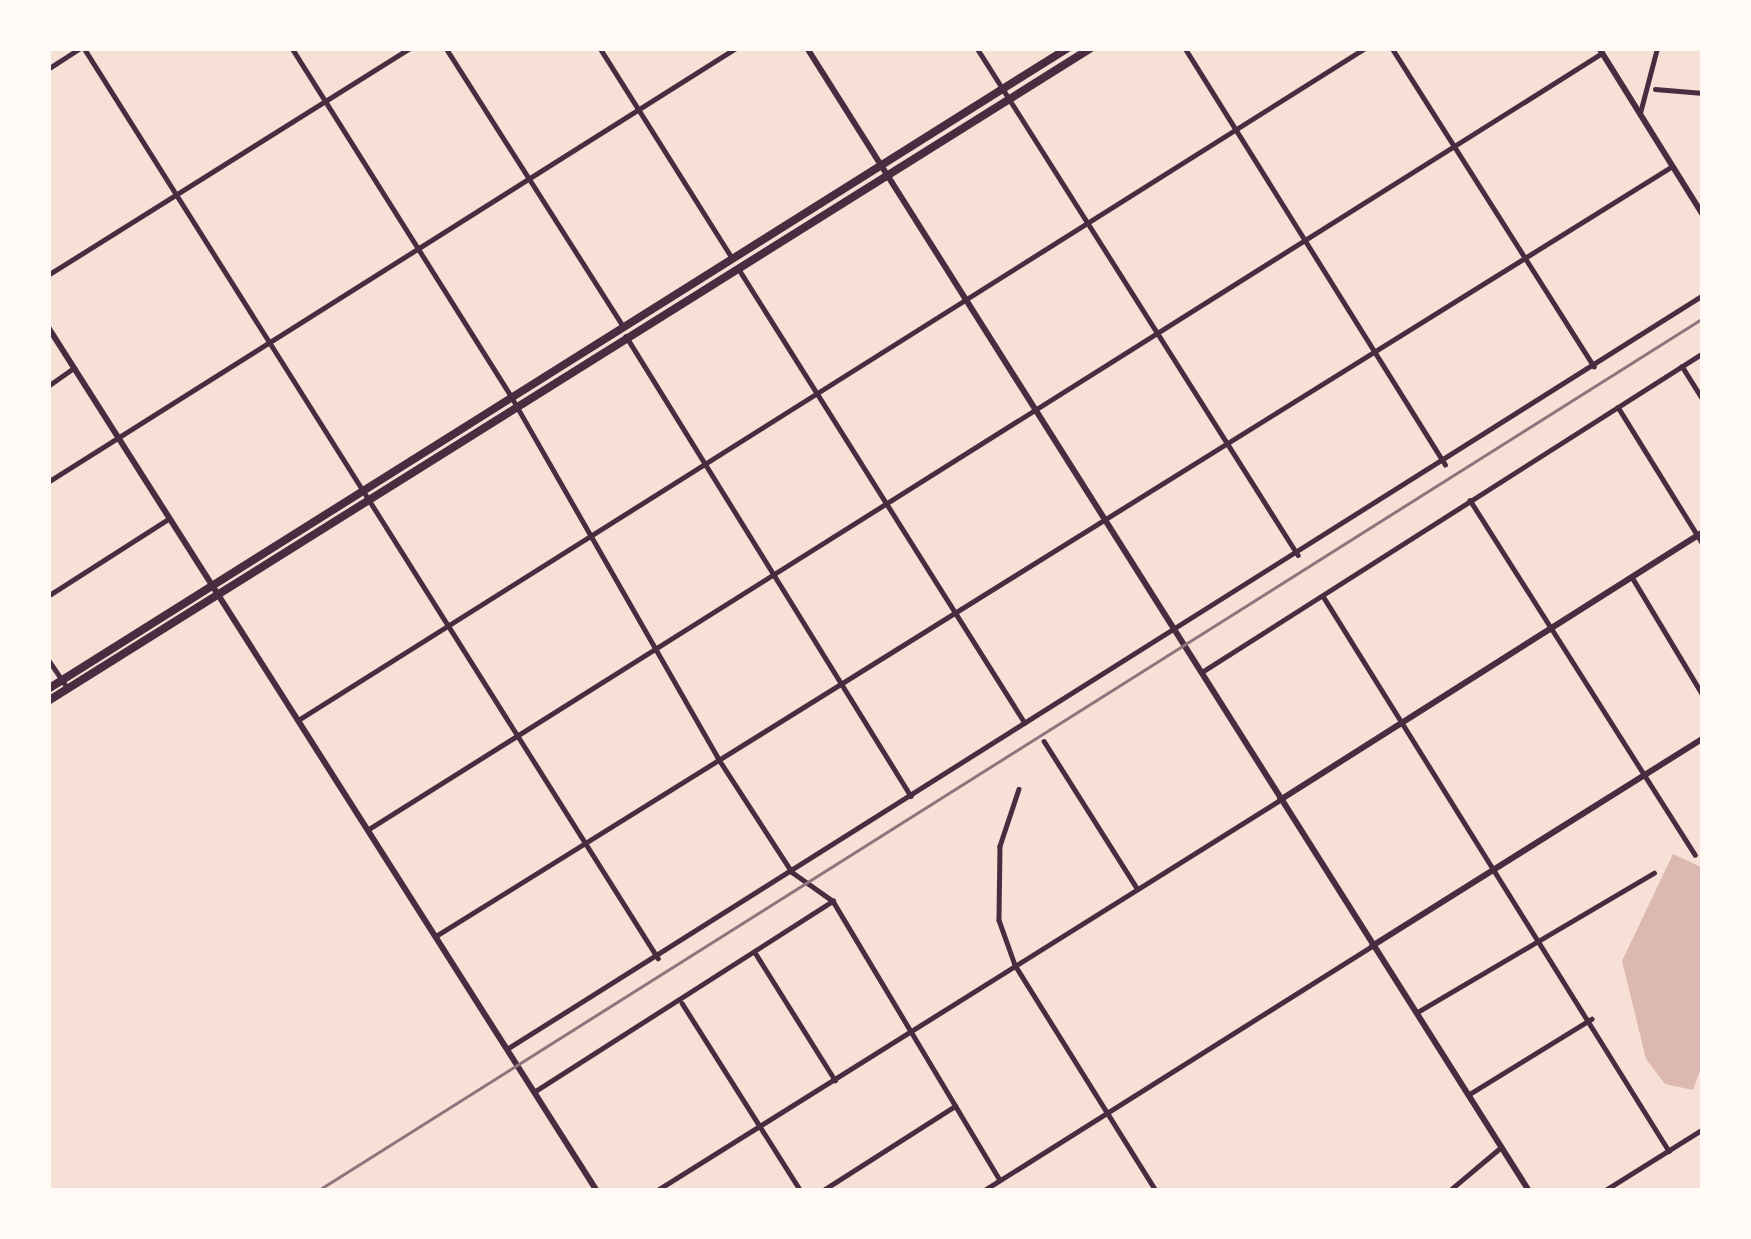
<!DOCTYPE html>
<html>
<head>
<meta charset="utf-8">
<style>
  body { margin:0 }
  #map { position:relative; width:1751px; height:1239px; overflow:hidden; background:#f7e1d7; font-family:"Work Sans",sans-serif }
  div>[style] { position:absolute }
  .water>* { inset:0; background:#dcb8b0 }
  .minor>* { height:4.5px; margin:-2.25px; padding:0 2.25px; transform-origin:2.25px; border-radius:2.25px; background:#4a2c40 }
  .tertiary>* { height:6px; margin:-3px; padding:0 3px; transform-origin:3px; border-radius:3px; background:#4a2c40 }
  .secondary>* { height:6px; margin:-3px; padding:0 3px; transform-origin:3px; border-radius:3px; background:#4a2c40 }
  .primary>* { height:8px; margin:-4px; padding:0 4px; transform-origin:4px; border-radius:4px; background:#4a2c40 }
  .rail>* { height:3px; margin:-1.5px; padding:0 1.5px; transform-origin:1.5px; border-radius:1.5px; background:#8f747c }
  span { translate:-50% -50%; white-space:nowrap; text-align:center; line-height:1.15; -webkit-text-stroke:9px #fffaf5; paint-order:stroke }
  .frame { position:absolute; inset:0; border:51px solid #fffaf5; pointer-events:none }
</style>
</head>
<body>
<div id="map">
  <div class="water">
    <div style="clip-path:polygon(1673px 854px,1703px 868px,1703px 1062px,1693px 1090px,1665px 1084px,1646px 1059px,1622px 961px)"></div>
  </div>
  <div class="minor">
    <div style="left:84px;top:48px;width:1076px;rotate:57.76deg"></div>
    <div style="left:292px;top:48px;width:411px;rotate:57.8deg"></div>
    <div style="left:511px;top:396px;width:417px;rotate:60.2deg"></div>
    <div style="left:718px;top:758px;width:136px;rotate:57deg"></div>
    <div style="left:792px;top:872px;width:50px;rotate:35.3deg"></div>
    <div style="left:833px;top:901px;width:325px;rotate:59.1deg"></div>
    <div style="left:446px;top:48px;width:330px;rotate:57.5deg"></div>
    <div style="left:600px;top:48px;width:246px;rotate:57.8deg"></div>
    <div style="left:977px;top:48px;width:600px;rotate:57.66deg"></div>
    <div style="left:1185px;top:48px;width:491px;rotate:58deg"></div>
    <div style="left:1392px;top:48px;width:377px;rotate:57.6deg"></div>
    <div style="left:48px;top:69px;width:38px;rotate:-33deg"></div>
    <div style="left:1655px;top:89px;width:48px;rotate:4.8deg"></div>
    <div style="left:1640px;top:113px;width:67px;rotate:-75.3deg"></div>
    <div style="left:740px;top:271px;width:534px;rotate:57.77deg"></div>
    <div style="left:48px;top:275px;width:427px;rotate:-32.1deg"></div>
    <div style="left:626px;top:336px;width:541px;rotate:58.22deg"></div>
    <div style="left:1682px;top:366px;width:39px;rotate:58deg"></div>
    <div style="left:48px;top:386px;width:29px;rotate:-35deg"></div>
    <div style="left:1618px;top:407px;width:161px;rotate:58.2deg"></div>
    <div style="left:48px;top:482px;width:813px;rotate:-32.24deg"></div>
    <div style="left:1470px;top:500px;width:420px;rotate:57.6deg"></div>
    <div style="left:1632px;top:577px;width:138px;rotate:59deg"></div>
    <div style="left:48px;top:596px;width:141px;rotate:-32.6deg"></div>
    <div style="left:1323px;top:596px;width:654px;rotate:58.06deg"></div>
    <div style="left:48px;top:659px;width:36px;rotate:56deg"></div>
    <div style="left:1202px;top:672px;width:594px;rotate:-32.49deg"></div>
    <div style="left:300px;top:719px;width:1259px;rotate:-32.21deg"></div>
    <div style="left:1044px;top:741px;width:174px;rotate:57.7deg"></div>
    <div style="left:1019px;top:789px;width:60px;rotate:108.4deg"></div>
    <div style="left:1000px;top:846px;width:74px;rotate:90.8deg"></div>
    <div style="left:999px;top:920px;width:48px;rotate:70.4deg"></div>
    <div style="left:1015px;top:965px;width:266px;rotate:58deg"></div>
    <div style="left:369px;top:829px;width:1457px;rotate:-32.18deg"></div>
    <div style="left:436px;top:936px;width:1455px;rotate:-31.91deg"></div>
    <div style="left:756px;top:954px;width:149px;rotate:57.9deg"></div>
    <div style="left:682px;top:1003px;width:222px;rotate:57.7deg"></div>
    <div style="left:1416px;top:1013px;width:276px;rotate:-30.5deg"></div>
    <div style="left:507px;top:1049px;width:1414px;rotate:-32.23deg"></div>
    <div style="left:534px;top:1092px;width:355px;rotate:-32.6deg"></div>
    <div style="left:1468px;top:1095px;width:145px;rotate:-31.7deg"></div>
    <div style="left:656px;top:1191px;width:736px;rotate:-32.07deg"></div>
    <div style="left:822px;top:1191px;width:158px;rotate:-32.6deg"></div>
    <div style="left:983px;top:1191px;width:460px;rotate:-32.2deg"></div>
    <div style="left:1449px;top:1191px;width:67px;rotate:-40.1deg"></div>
    <div style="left:1604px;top:1191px;width:117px;rotate:-32.1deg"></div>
  </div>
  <div class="tertiary">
    <div style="left:807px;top:48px;width:1352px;rotate:57.72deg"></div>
    <div style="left:1599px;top:48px;width:197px;rotate:58.1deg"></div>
    <div style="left:1280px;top:800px;width:501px;rotate:-32.36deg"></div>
    <div style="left:1372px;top:946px;width:391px;rotate:-32.1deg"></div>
  </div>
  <div class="secondary">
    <div style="left:48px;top:327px;width:1024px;rotate:57.57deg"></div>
  </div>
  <div class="primary">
    <div style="left:48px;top:689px;width:1205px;rotate:-32.15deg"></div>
    <div style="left:48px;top:701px;width:1231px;rotate:-32.05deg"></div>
  </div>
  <div class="rail">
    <div style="left:317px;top:1191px;width:1638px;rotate:-32.21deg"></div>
  </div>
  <div class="frame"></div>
</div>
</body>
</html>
